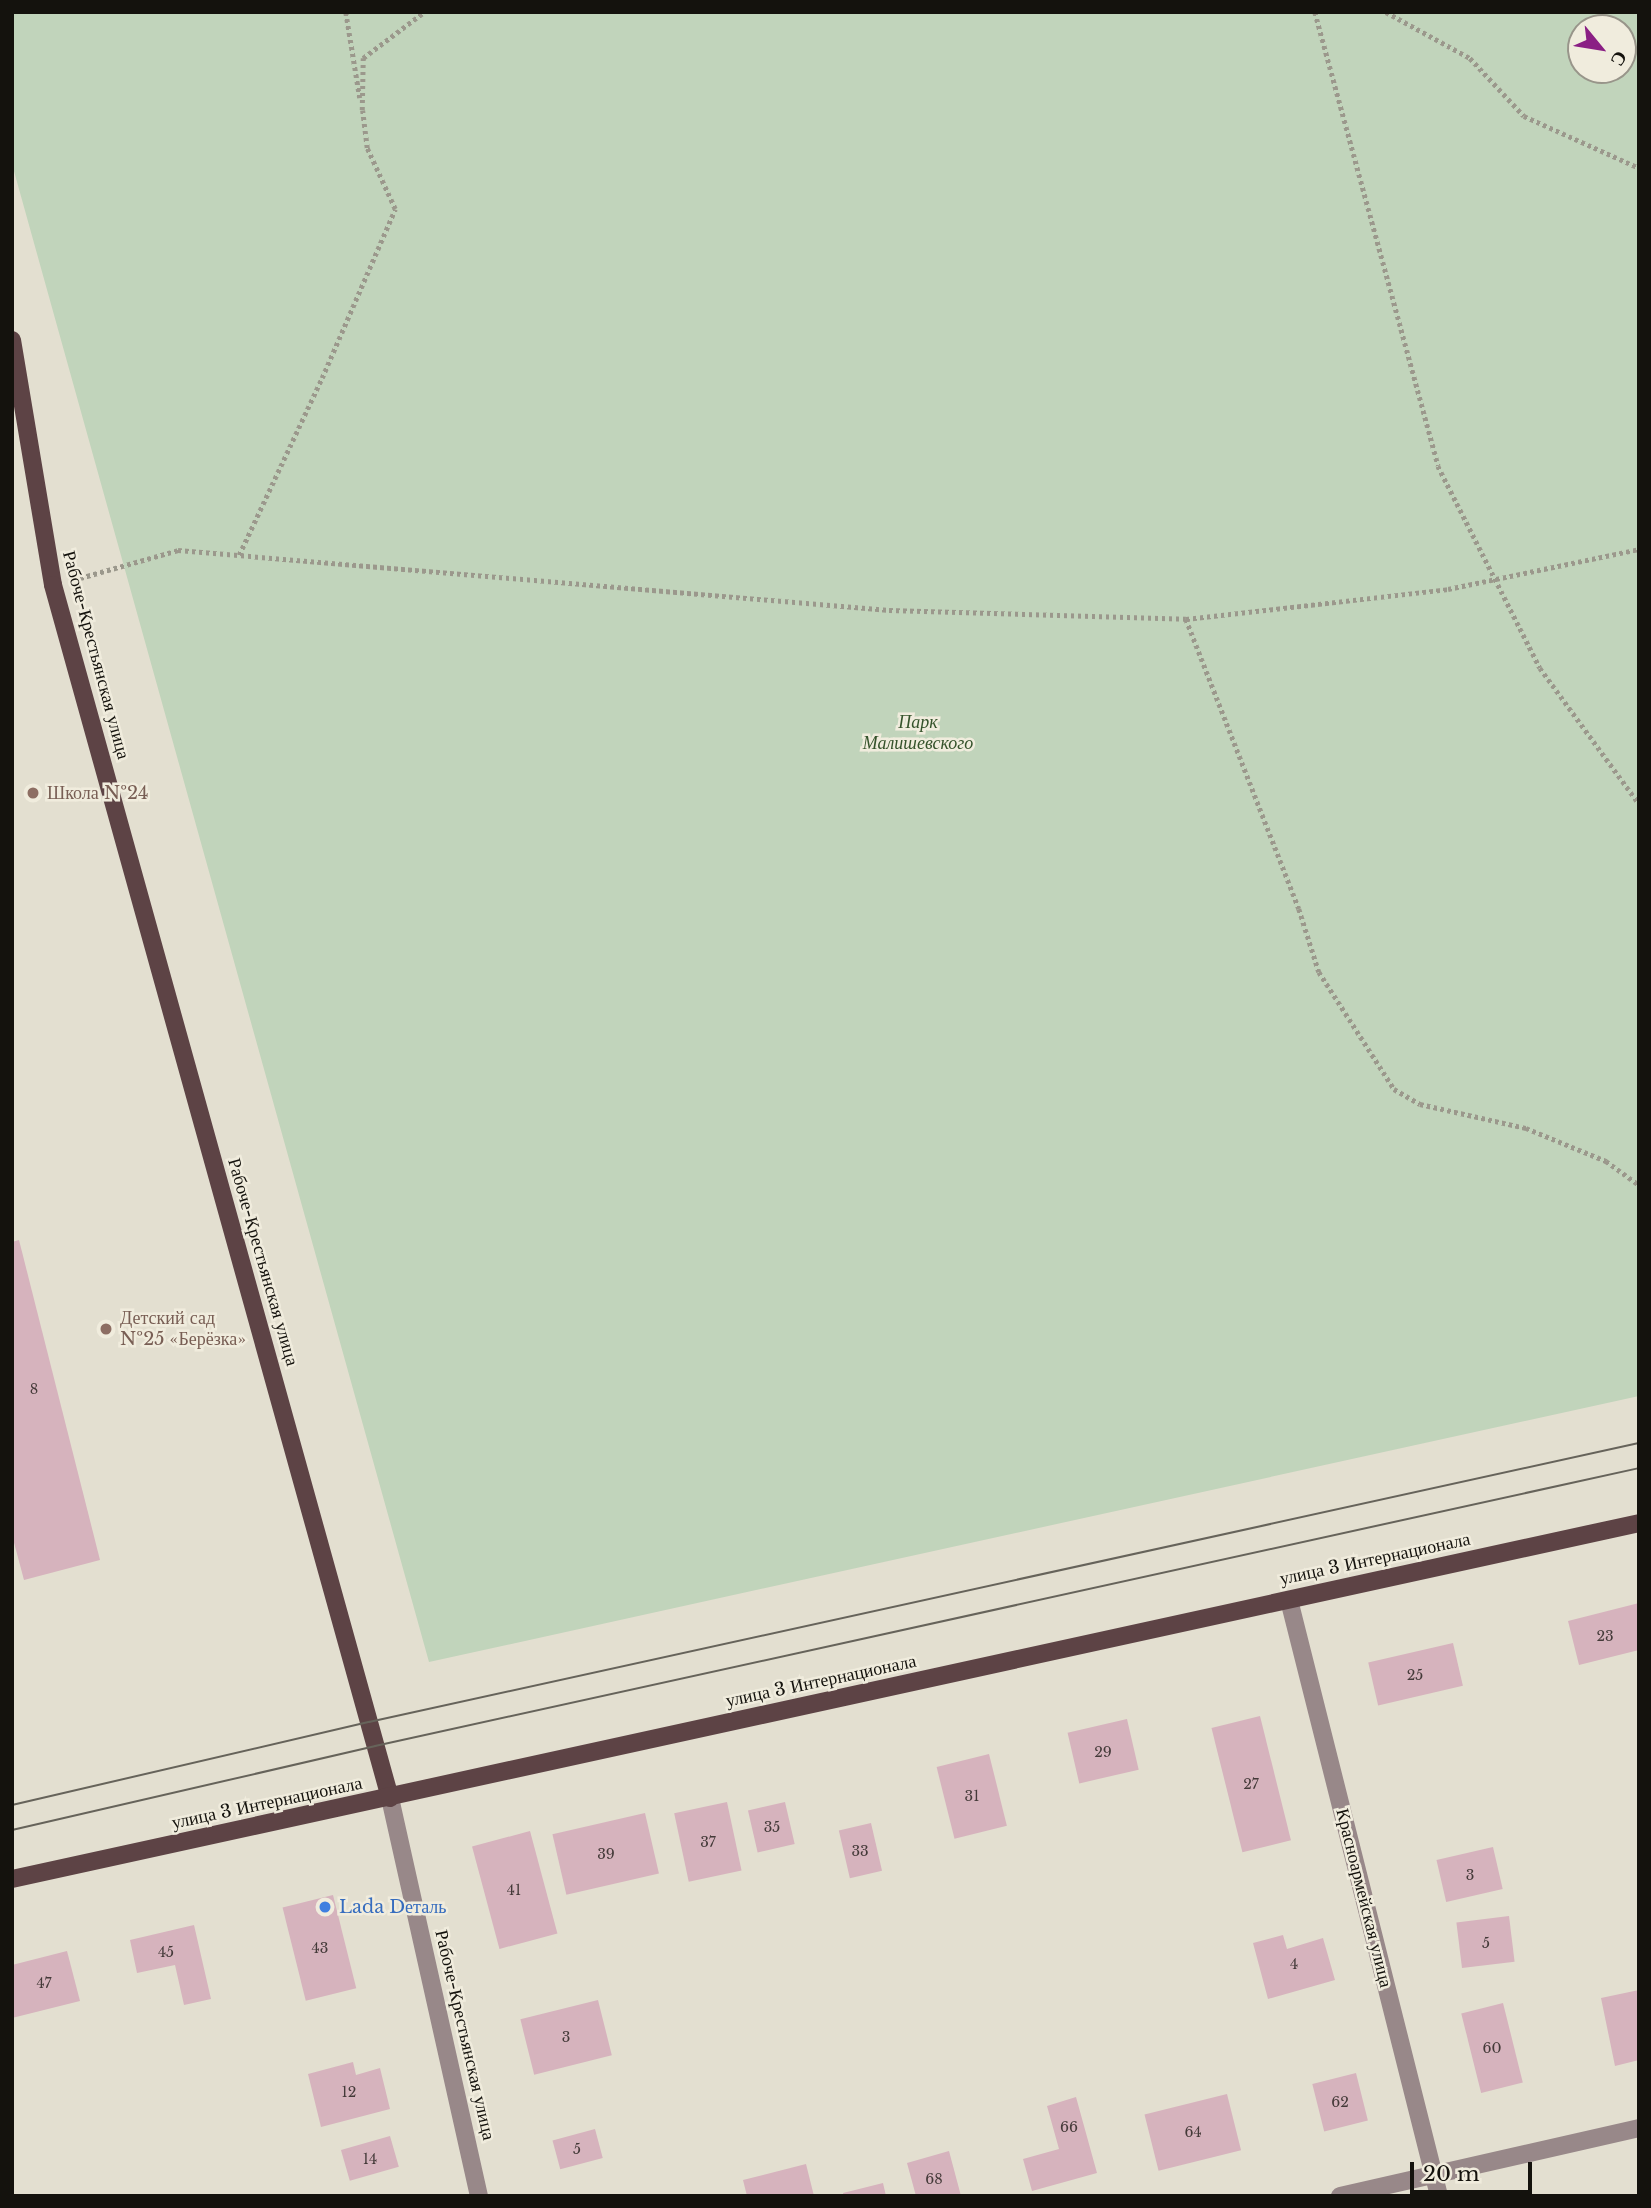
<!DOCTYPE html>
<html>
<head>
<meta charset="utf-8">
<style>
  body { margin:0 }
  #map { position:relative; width:1651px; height:2208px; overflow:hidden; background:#e3dfd0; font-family:"Libre Baskerville",serif }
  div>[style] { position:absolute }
  .green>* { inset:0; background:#c1d4bb }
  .building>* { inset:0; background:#d6b3bd; transform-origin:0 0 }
  .path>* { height:4.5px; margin-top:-2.25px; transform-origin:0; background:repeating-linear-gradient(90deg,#9b988c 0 3.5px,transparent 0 7px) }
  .minor>* { height:18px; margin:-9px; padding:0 9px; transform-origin:9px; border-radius:9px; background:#988889 }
  .major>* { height:18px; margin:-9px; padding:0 9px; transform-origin:9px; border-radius:9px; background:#5d4345 }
  .tram>* { height:2px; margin:-1px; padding:0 1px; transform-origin:1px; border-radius:1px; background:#66635a }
  .dots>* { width:19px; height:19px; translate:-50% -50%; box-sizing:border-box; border:4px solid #f0ecdd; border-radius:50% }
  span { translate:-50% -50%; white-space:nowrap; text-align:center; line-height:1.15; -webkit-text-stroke:5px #f0ecdd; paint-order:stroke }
  .number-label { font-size:14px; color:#443a39 }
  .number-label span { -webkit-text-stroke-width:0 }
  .street-label { font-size:18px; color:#14120d }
  .park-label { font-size:18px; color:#35532b; font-style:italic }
  .education-label { font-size:18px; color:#785e54 }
  .left { translate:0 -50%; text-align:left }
  .shop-label { font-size:18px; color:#366cbe }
  .frame { position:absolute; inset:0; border:14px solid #14120d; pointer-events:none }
  .north { position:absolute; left:1567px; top:14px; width:70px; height:70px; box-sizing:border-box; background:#f0ecdd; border:2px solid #98958a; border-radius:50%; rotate:120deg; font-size:19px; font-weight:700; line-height:28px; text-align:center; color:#14120d }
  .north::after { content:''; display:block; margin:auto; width:24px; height:32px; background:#8a1f84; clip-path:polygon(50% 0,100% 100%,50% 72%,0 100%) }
  .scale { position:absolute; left:1410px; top:2162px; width:122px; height:32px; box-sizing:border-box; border:4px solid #14120d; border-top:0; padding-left:9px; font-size:21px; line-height:24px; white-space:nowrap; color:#14120d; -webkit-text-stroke:5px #f0ecdd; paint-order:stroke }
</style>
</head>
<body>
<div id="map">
  <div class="green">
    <div style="clip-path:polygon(evenodd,12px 12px,1639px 12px,1639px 1396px,429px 1662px,12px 164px,12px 12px,1581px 28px,1623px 28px,1623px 70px,1581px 70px,1581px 28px)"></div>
  </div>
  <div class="building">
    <div style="clip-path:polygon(19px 1240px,100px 1560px,24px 1580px,12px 1535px,12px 1242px)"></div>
    <div style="clip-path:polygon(1639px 1603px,1639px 1650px,1579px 1665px,1568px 1621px)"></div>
    <div style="left:1453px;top:1643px;width:44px;height:87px;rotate:77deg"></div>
    <div style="left:1260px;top:1716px;width:128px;height:50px;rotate:76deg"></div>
    <div style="left:1127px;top:1719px;width:52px;height:61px;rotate:77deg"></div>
    <div style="left:989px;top:1754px;width:74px;height:54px;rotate:76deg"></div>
    <div style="left:727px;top:1802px;width:70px;height:54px;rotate:78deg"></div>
    <div style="left:785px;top:1802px;width:43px;height:38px;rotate:77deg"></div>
    <div style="left:645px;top:1813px;width:62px;height:95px;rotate:77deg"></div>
    <div style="left:871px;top:1823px;width:49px;height:33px;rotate:77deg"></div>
    <div style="left:530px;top:1831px;width:106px;height:60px;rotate:75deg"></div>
    <div style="left:1493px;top:1847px;width:43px;height:58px;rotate:77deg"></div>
    <div style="left:333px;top:1895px;width:96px;height:52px;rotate:76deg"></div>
    <div style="left:1509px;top:1916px;width:46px;height:53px;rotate:83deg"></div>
    <div style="clip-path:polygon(194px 1925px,211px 1999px,184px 2005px,175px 1965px,137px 1973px,130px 1940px)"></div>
    <div style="clip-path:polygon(1283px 1935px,1287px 1949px,1323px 1938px,1335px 1980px,1268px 1999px,1253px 1943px)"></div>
    <div style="clip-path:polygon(67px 1951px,80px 2001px,12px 2018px,12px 1965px)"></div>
    <div style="clip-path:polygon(1639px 1990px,1639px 2060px,1615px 2066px,1601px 1998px)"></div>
    <div style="left:598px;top:2000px;width:57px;height:80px;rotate:76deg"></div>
    <div style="left:1503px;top:2003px;width:82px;height:43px;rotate:76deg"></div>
    <div style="clip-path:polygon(353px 2062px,356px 2075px,380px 2068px,390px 2109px,321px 2127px,308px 2074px)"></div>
    <div style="left:1356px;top:2073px;width:49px;height:45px;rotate:76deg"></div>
    <div style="left:1227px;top:2094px;width:58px;height:85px;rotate:76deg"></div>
    <div style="clip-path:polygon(1076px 2097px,1097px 2173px,1032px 2191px,1023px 2159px,1059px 2149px,1047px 2106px)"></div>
    <div style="left:595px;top:2129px;width:30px;height:44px;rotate:75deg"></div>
    <div style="left:390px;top:2136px;width:32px;height:51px;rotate:74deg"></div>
    <div style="clip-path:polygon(949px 2151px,961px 2196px,916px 2196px,907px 2163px)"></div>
    <div style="clip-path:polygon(806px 2164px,814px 2196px,747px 2196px,743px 2180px)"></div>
    <div style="clip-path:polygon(883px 2183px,886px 2196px,844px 2196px,843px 2193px)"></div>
  </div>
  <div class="path">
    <div style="left:346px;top:12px;width:87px;rotate:80.8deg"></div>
    <div style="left:1315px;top:12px;width:470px;rotate:74.8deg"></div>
    <div style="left:1438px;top:466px;width:226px;rotate:63.2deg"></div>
    <div style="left:1540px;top:668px;width:168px;rotate:53.9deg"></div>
    <div style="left:1386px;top:12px;width:96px;rotate:28.7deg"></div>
    <div style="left:1470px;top:58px;width:79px;rotate:47deg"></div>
    <div style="left:1524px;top:116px;width:126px;rotate:24.3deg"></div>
    <div style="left:239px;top:555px;width:195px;rotate:-64.9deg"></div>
    <div style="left:322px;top:378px;width:184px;rotate:-66.6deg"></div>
    <div style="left:395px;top:209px;width:67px;rotate:-114.7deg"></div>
    <div style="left:367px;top:148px;width:38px;rotate:-97deg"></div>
    <div style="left:362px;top:110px;width:52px;rotate:-88.9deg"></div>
    <div style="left:363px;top:58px;width:76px;rotate:-37deg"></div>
    <div style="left:80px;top:578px;width:102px;rotate:-15.9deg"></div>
    <div style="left:178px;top:550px;width:714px;rotate:4.82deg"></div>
    <div style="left:889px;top:610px;width:297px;rotate:1.7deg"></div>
    <div style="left:1186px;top:619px;width:264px;rotate:-6.5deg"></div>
    <div style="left:1448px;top:589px;width:195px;rotate:-11.8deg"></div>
    <div style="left:1186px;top:619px;width:311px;rotate:68.7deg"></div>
    <div style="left:1299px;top:909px;width:66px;rotate:72.4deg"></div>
    <div style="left:1319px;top:972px;width:139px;rotate:57.3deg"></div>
    <div style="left:1394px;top:1089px;width:30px;rotate:30deg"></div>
    <div style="left:1420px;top:1104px;width:109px;rotate:12.8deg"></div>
    <div style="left:1526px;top:1128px;width:87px;rotate:22.4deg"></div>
    <div style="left:1606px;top:1161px;width:41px;rotate:36deg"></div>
  </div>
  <div class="minor">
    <div style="left:1289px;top:1600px;width:615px;rotate:75.87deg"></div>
    <div style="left:390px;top:1798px;width:408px;rotate:77.4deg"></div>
    <div style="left:1340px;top:2196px;width:307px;rotate:-12.8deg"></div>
  </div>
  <div class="major">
    <div style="left:12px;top:340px;width:248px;rotate:80.5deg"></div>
    <div style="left:53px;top:585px;width:1259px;rotate:74.47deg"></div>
    <div style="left:12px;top:1879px;width:1665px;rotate:-12.34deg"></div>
  </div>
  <div class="tram">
    <div style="left:12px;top:1805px;width:367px;rotate:-13.1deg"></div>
    <div style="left:369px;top:1722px;width:1300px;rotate:-12.39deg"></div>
    <div style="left:12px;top:1830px;width:373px;rotate:-13deg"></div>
    <div style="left:375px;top:1746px;width:1294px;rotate:-12.4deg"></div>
  </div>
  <div class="dots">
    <div style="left:33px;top:793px;background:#8d6e63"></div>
    <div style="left:106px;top:1329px;background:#8d6e63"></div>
    <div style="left:325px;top:1907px;background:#3f7fe0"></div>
  </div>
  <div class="number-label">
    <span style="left:34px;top:1389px">8</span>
    <span style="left:1605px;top:1636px">23</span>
    <span style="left:1415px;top:1675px">25</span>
    <span style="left:1103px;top:1752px">29</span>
    <span style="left:1251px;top:1784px">27</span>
    <span style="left:972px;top:1796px">31</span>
    <span style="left:772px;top:1827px">35</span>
    <span style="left:708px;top:1842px">37</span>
    <span style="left:860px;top:1851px">33</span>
    <span style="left:606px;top:1854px">39</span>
    <span style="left:1470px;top:1875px">3</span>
    <span style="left:514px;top:1890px">41</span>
    <span style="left:1486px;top:1943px">5</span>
    <span style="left:320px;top:1948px">43</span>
    <span style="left:166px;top:1952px">45</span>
    <span style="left:1294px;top:1964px">4</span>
    <span style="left:44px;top:1983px">47</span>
    <span style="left:566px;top:2037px">3</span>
    <span style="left:1492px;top:2048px">60</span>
    <span style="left:349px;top:2092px">12</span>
    <span style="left:1340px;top:2102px">62</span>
    <span style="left:1069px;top:2127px">66</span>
    <span style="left:1193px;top:2132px">64</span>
    <span style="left:577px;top:2149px">5</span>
    <span style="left:370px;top:2159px">14</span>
    <span style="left:934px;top:2179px">68</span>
  </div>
  <div class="street-label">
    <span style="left:96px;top:655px;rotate:75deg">Рабоче-Крестьянская улица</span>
    <span style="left:263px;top:1262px;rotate:74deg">Рабоче-Крестьянская улица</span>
    <span style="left:1375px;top:1559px;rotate:-12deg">улица 3 Интернационала</span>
    <span style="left:821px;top:1681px;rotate:-12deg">улица 3 Интернационала</span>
    <span style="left:267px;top:1803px;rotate:-12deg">улица 3 Интернационала</span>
    <span style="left:1364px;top:1898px;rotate:76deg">Красноармейская улица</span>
    <span style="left:465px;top:2035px;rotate:77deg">Рабоче-Крестьянская улица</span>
  </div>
  <div class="park-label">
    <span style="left:918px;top:733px">Парк<br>Малишевского</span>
  </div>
  <div class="education-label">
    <span class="left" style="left:47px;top:793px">Школа №24</span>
    <span class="left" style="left:120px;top:1329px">Детский сад<br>№25 «Берёзка»</span>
  </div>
  <div class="shop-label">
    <span class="left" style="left:339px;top:1907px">Lada Dеталь</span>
  </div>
  <div class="frame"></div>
  <div class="north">С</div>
  <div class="scale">20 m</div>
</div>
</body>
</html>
